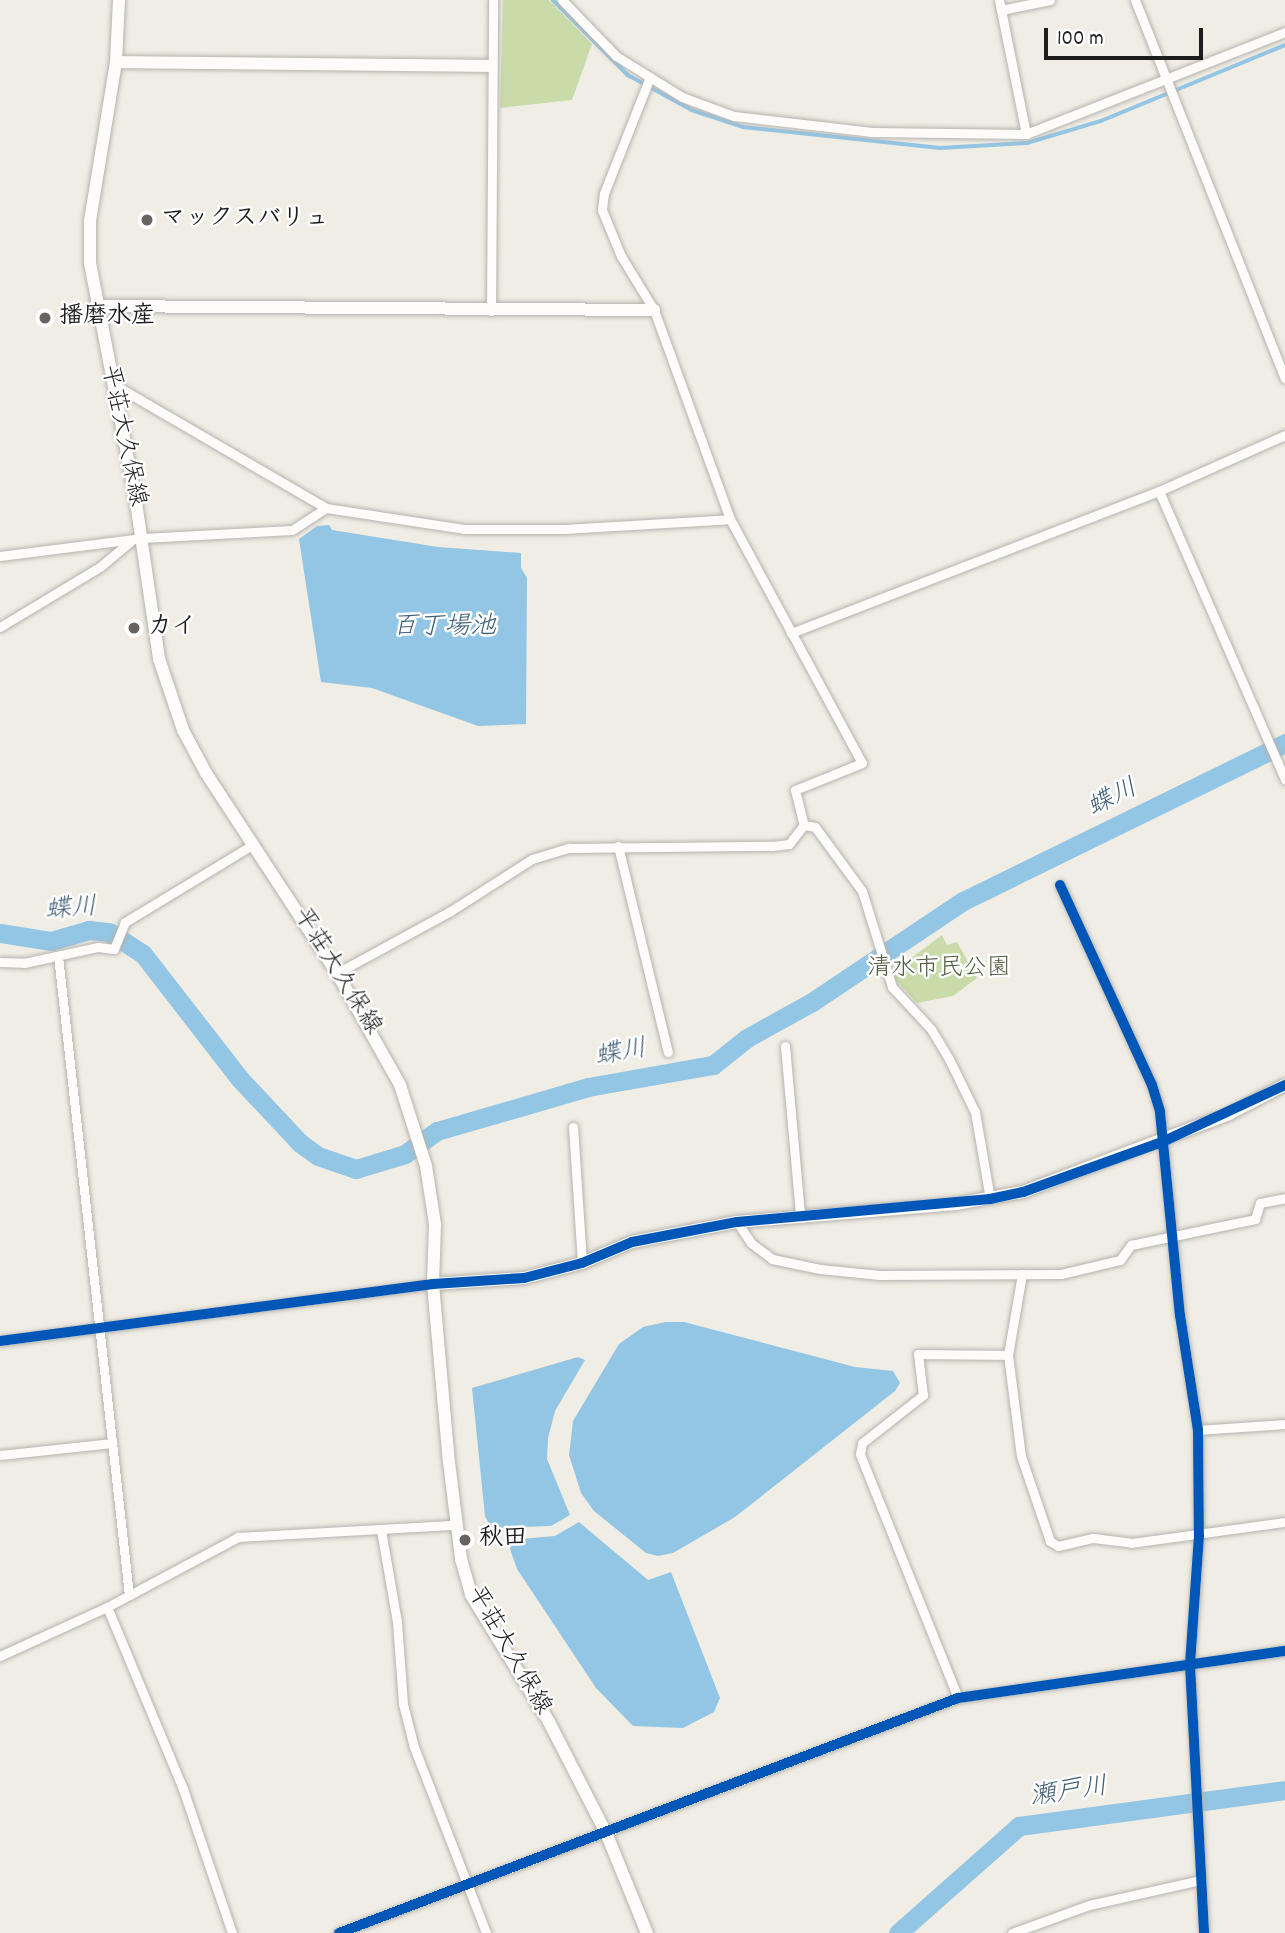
<!DOCTYPE html>
<html>
<head>
<meta charset="utf-8">
<style>
  body { margin:0 }
  #map { position:relative; width:1285px; height:1933px; overflow:hidden; background:#f0ede5; font-family:Dekko,"Klee One",sans-serif }
  div>[style] { position:absolute }
  .green>* { inset:0; background:#c8dba8 }
  .water>* { inset:0; background:#93c5e4 }
  .stream>* { height:3.5px; margin:-1.75px; padding:0 1.75px; transform-origin:1.75px; border-radius:1.75px; background:#93c5e4 }
  .river>* { height:19px; margin:-9.5px; padding:0 9.5px; transform-origin:9.5px; border-radius:9.5px; background:#93c5e4 }
  .roads { filter:drop-shadow(0 0 2px #b5b3ae) drop-shadow(0 0 2px #b5b3ae) }
  .street>* { height:9px; margin:-4.5px; padding:0 4.5px; transform-origin:4.5px; border-radius:4.5px; background:#fdfcfb }
  .secondary>* { height:12px; margin:-6px; padding:0 6px; transform-origin:6px; border-radius:6px; background:#fdfcfb }
  .cycleway>* { height:10px; margin:-5px; padding:0 5px; transform-origin:5px; border-radius:5px; background:#0057b8 }
  .dots>* { width:19px; height:19px; translate:-50% -50%; box-sizing:border-box; border:4px solid #fff; border-radius:50% }
  span { translate:-50% -50%; white-space:nowrap; text-align:center; line-height:1.15; -webkit-text-stroke:5px #fff; paint-order:stroke }
  .poi-label { font-size:24px; color:#1c1c1c; font-weight:700 }
  .left { translate:0 -50%; text-align:left }
  .street-label { font-size:24px; color:#1c1c1c }
  .park-label { font-size:24px; color:#4d5a3c }
  .water-label { font-size:26px; color:#406076; font-style:italic }
  .scale { position:absolute; left:1044px; top:28px; width:159px; height:32px; box-sizing:border-box; border:4px solid #1c1c1c; border-top:0; padding-left:9px; font-size:21px; line-height:24px; white-space:nowrap; color:#1c1c1c; -webkit-text-stroke:5px #fff; paint-order:stroke }
</style>
</head>
<body>
<div id="map">
  <div class="green">
    <div style="clip-path:polygon(503px 0,549px 0,592px 44px,572px 100px,500px 108px)"></div>
    <div style="clip-path:polygon(942px 935px,947px 945px,957px 942px,977px 978px,953px 996px,917px 1003px,894px 978px,895px 970px)"></div>
  </div>
  <div class="water">
    <div style="clip-path:polygon(329px 525px,332px 530px,438px 547px,521px 553px,521px 568px,527px 578px,526px 724px,478px 726px,372px 688px,321px 682px,299px 539px,317px 526px)"></div>
    <div style="clip-path:polygon(665px 1322px,684px 1322px,855px 1367px,893px 1371px,900px 1383px,895px 1391px,735px 1517px,673px 1553px,658px 1556px,646px 1553px,594px 1511px,581px 1493px,569px 1455px,573px 1421px,619px 1344px,643px 1327px)"></div>
    <div style="clip-path:polygon(578px 1357px,585px 1360px,555px 1411px,548px 1438px,547px 1459px,570px 1515px,551px 1526px,491px 1528px,485px 1516px,472px 1388px)"></div>
    <div style="clip-path:polygon(579px 1522px,648px 1580px,671px 1572px,720px 1698px,714px 1712px,683px 1728px,633px 1726px,596px 1688px,517px 1569px,507px 1540px,555px 1536px)"></div>
  </div>
  <div class="stream">
    <div style="left:553px;top:0;width:106px;rotate:45deg"></div>
    <div style="left:628px;top:75px;width:73px;rotate:28.7deg"></div>
    <div style="left:692px;top:110px;width:54px;rotate:18.4deg"></div>
    <div style="left:743px;top:127px;width:198px;rotate:6.1deg"></div>
    <div style="left:940px;top:148px;width:87px;rotate:-3.3deg"></div>
    <div style="left:1027px;top:143px;width:77px;rotate:-16.6deg"></div>
    <div style="left:1101px;top:121px;width:199px;rotate:-22.4deg"></div>
  </div>
  <div class="river">
    <div style="left:0;top:933px;width:52px;rotate:8.9deg"></div>
    <div style="left:51px;top:941px;width:40px;rotate:-16deg"></div>
    <div style="left:89px;top:930px;width:20px;rotate:6deg"></div>
    <div style="left:109px;top:932px;width:40px;rotate:32.9deg"></div>
    <div style="left:143px;top:954px;width:158px;rotate:52.2deg"></div>
    <div style="left:240px;top:1079px;width:88px;rotate:46.8deg"></div>
    <div style="left:300px;top:1143px;width:22px;rotate:36deg"></div>
    <div style="left:318px;top:1156px;width:40px;rotate:18.9deg"></div>
    <div style="left:356px;top:1169px;width:51px;rotate:-17deg"></div>
    <div style="left:405px;top:1154px;width:39px;rotate:-36deg"></div>
    <div style="left:437px;top:1131px;width:157px;rotate:-16.2deg"></div>
    <div style="left:588px;top:1087px;width:127px;rotate:-10deg"></div>
    <div style="left:713px;top:1065px;width:43px;rotate:-38.5deg"></div>
    <div style="left:747px;top:1038px;width:74px;rotate:-29deg"></div>
    <div style="left:812px;top:1002px;width:182px;rotate:-33.8deg"></div>
    <div style="left:963px;top:901px;width:359px;rotate:-26.1deg"></div>
    <div style="left:898px;top:1933px;width:162px;rotate:-41.5deg"></div>
    <div style="left:1019px;top:1826px;width:268px;rotate:-7.7deg"></div>
  </div>
  <div class="roads">
    <div class="street">
      <div style="left:562px;top:0;width:78px;rotate:46deg"></div>
      <div style="left:616px;top:56px;width:78px;rotate:31.8deg"></div>
      <div style="left:682px;top:97px;width:55px;rotate:20.1deg"></div>
      <div style="left:734px;top:116px;width:139px;rotate:6.6deg"></div>
      <div style="left:872px;top:132px;width:154px;rotate:0.7deg"></div>
      <div style="left:1026px;top:134px;width:278px;rotate:-21.5deg"></div>
      <div style="left:999px;top:0;width:137px;rotate:78.6deg"></div>
      <div style="left:1135px;top:0;width:407px;rotate:68.4deg"></div>
      <div style="left:1001px;top:10px;width:50px;rotate:-11.5deg"></div>
      <div style="left:650px;top:77px;width:125px;rotate:111.6deg"></div>
      <div style="left:604px;top:193px;width:17px;rotate:97deg"></div>
      <div style="left:602px;top:210px;width:50px;rotate:67.6deg"></div>
      <div style="left:621px;top:256px;width:63px;rotate:58.6deg"></div>
      <div style="left:654px;top:310px;width:222px;rotate:70deg"></div>
      <div style="left:730px;top:519px;width:277px;rotate:61.6deg"></div>
      <div style="left:862px;top:763px;width:72px;rotate:158.1deg"></div>
      <div style="left:795px;top:790px;width:36px;rotate:76deg"></div>
      <div style="left:491px;top:311px;width:311px;rotate:-89.6deg"></div>
      <div style="left:113px;top:384px;width:246px;rotate:30.2deg"></div>
      <div style="left:326px;top:508px;width:141px;rotate:8.6deg"></div>
      <div style="left:465px;top:529px;width:99px"></div>
      <div style="left:564px;top:529px;width:166px;rotate:-3.4deg"></div>
      <div style="left:1159px;top:491px;width:315px;rotate:66.4deg"></div>
      <div style="left:0;top:556px;width:143px;rotate:-7.2deg"></div>
      <div style="left:142px;top:538px;width:150px;rotate:-3.1deg"></div>
      <div style="left:292px;top:530px;width:40px;rotate:-32.9deg"></div>
      <div style="left:0;top:627px;width:118px;rotate:-31.1deg"></div>
      <div style="left:101px;top:566px;width:39px;rotate:-40deg"></div>
      <div style="left:791px;top:633px;width:394px;rotate:-21.1deg"></div>
      <div style="left:1159px;top:491px;width:138px;rotate:-24deg"></div>
      <div style="left:804px;top:825px;width:11px;rotate:10deg"></div>
      <div style="left:815px;top:827px;width:79px;rotate:53.7deg"></div>
      <div style="left:862px;top:891px;width:101px;rotate:72.6deg"></div>
      <div style="left:892px;top:987px;width:57px;rotate:47.1deg"></div>
      <div style="left:931px;top:1029px;width:35px;rotate:59deg"></div>
      <div style="left:949px;top:1059px;width:59px;rotate:63.9deg"></div>
      <div style="left:975px;top:1112px;width:88px;rotate:80.2deg"></div>
      <div style="left:618px;top:846px;width:212px;rotate:76.4deg"></div>
      <div style="left:1060px;top:885px;width:220px;rotate:65.3deg"></div>
      <div style="left:1152px;top:1085px;width:28px;rotate:73deg"></div>
      <div style="left:1160px;top:1112px;width:204px;rotate:84.4deg"></div>
      <div style="left:1180px;top:1315px;width:116px;rotate:81.1deg"></div>
      <div style="left:1198px;top:1430px;width:106px;rotate:89.5deg"></div>
      <div style="left:1199px;top:1536px;width:128px;rotate:94deg"></div>
      <div style="left:1190px;top:1664px;width:269px;rotate:87deg"></div>
      <div style="left:58px;top:956px;width:643px;rotate:83.66deg"></div>
      <div style="left:0;top:962px;width:24px;rotate:2deg"></div>
      <div style="left:24px;top:963px;width:76px;rotate:-12.2deg"></div>
      <div style="left:98px;top:947px;width:16px;rotate:7deg"></div>
      <div style="left:114px;top:949px;width:29px;rotate:-68deg"></div>
      <div style="left:125px;top:922px;width:149px;rotate:-31.2deg"></div>
      <div style="left:337px;top:973px;width:128px;rotate:-28.6deg"></div>
      <div style="left:449px;top:912px;width:98px;rotate:-32.6deg"></div>
      <div style="left:532px;top:859px;width:39px;rotate:-17deg"></div>
      <div style="left:569px;top:848px;width:203px;rotate:-0.6deg"></div>
      <div style="left:772px;top:846px;width:17px;rotate:-7deg"></div>
      <div style="left:789px;top:844px;width:24px;rotate:-52deg"></div>
      <div style="left:785px;top:1046px;width:169px;rotate:84.9deg"></div>
      <div style="left:573px;top:1127px;width:136px;rotate:86.2deg"></div>
      <div style="left:737px;top:1222px;width:25px;rotate:56deg"></div>
      <div style="left:751px;top:1243px;width:26px;rotate:37deg"></div>
      <div style="left:772px;top:1259px;width:49px;rotate:11.8deg"></div>
      <div style="left:820px;top:1269px;width:60px;rotate:5.7deg"></div>
      <div style="left:880px;top:1275px;width:181px;rotate:-0.3deg"></div>
      <div style="left:1061px;top:1274px;width:61px;rotate:-13.3deg"></div>
      <div style="left:1120px;top:1260px;width:19px;rotate:-54deg"></div>
      <div style="left:1131px;top:1245px;width:127px;rotate:-11.8deg"></div>
      <div style="left:1255px;top:1219px;width:17px;rotate:-73deg"></div>
      <div style="left:1260px;top:1203px;width:25px;rotate:-11deg"></div>
      <div style="left:1022px;top:1274px;width:82px;rotate:99.8deg"></div>
      <div style="left:1008px;top:1355px;width:102px;rotate:82.7deg"></div>
      <div style="left:1021px;top:1456px;width:90px;rotate:71.2deg"></div>
      <div style="left:1050px;top:1541px;width:9px;rotate:32deg"></div>
      <div style="left:1058px;top:1546px;width:36px;rotate:-13deg"></div>
      <div style="left:1093px;top:1538px;width:38px;rotate:7deg"></div>
      <div style="left:1131px;top:1543px;width:155px;rotate:-7.8deg"></div>
      <div style="left:0;top:1341px;width:437px;rotate:-7.5deg"></div>
      <div style="left:1198px;top:1430px;width:87px;rotate:-3.9deg"></div>
      <div style="left:0;top:1455px;width:113px;rotate:-6.1deg"></div>
      <div style="left:381px;top:1530px;width:93px;rotate:80.1deg"></div>
      <div style="left:397px;top:1622px;width:82px;rotate:85.8deg"></div>
      <div style="left:403px;top:1704px;width:44px;rotate:75.7deg"></div>
      <div style="left:414px;top:1747px;width:199px;rotate:68.8deg"></div>
      <div style="left:107px;top:1607px;width:197px;rotate:67.3deg"></div>
      <div style="left:183px;top:1789px;width:152px;rotate:71.2deg"></div>
      <div style="left:0;top:1656px;width:118px;rotate:-24.6deg"></div>
      <div style="left:107px;top:1607px;width:149px;rotate:-28.1deg"></div>
      <div style="left:238px;top:1537px;width:218px;rotate:-3.2deg"></div>
      <div style="left:958px;top:1698px;width:263px;rotate:-111.9deg"></div>
      <div style="left:860px;top:1454px;width:11px;rotate:-80deg"></div>
      <div style="left:862px;top:1443px;width:78px;rotate:-38.2deg"></div>
      <div style="left:923px;top:1395px;width:41px;rotate:-97deg"></div>
      <div style="left:918px;top:1354px;width:90px;rotate:0.6deg"></div>
      <div style="left:339px;top:1933px;width:662px;rotate:-20.79deg"></div>
      <div style="left:958px;top:1698px;width:330px;rotate:-8.2deg"></div>
      <div style="left:1012px;top:1933px;width:82px;rotate:-20deg"></div>
      <div style="left:1089px;top:1905px;width:115px;rotate:-12.6deg"></div>
    </div>
    <div class="secondary">
      <div style="left:119px;top:0;width:62px;rotate:92.8deg"></div>
      <div style="left:116px;top:62px;width:160px;rotate:99.3deg"></div>
      <div style="left:90px;top:220px;width:43px;rotate:90deg"></div>
      <div style="left:90px;top:263px;width:230px;rotate:79deg"></div>
      <div style="left:134px;top:489px;width:172px;rotate:81.6deg"></div>
      <div style="left:159px;top:659px;width:75px;rotate:71.3deg"></div>
      <div style="left:183px;top:730px;width:49px;rotate:61.9deg"></div>
      <div style="left:206px;top:773px;width:239px;rotate:56.8deg"></div>
      <div style="left:337px;top:973px;width:129px;rotate:60.6deg"></div>
      <div style="left:400px;top:1085px;width:85px;rotate:72.2deg"></div>
      <div style="left:426px;top:1166px;width:59px;rotate:81.2deg"></div>
      <div style="left:435px;top:1224px;width:60px;rotate:91.9deg"></div>
      <div style="left:433px;top:1284px;width:179px;rotate:84.9deg"></div>
      <div style="left:449px;top:1462px;width:98px;rotate:82.9deg"></div>
      <div style="left:461px;top:1559px;width:37px;rotate:74deg"></div>
      <div style="left:471px;top:1595px;width:149px;rotate:58.4deg"></div>
      <div style="left:549px;top:1722px;width:127px;rotate:62.8deg"></div>
      <div style="left:607px;top:1835px;width:106px;rotate:67.8deg"></div>
      <div style="left:116px;top:62px;width:375px;rotate:0.6deg"></div>
      <div style="left:95px;top:306px;width:559px;rotate:0.41deg"></div>
      <div style="left:433px;top:1284px;width:91px;rotate:-3.8deg"></div>
      <div style="left:524px;top:1278px;width:60px;rotate:-14.5deg"></div>
      <div style="left:582px;top:1263px;width:54px;rotate:-22.8deg"></div>
      <div style="left:632px;top:1242px;width:107px;rotate:-10.8deg"></div>
      <div style="left:737px;top:1222px;width:220px;rotate:-4.7deg"></div>
      <div style="left:956px;top:1204px;width:68px;rotate:-10.2deg"></div>
      <div style="left:1023px;top:1192px;width:220px;rotate:-20.7deg"></div>
      <div style="left:1229px;top:1114px;width:63px;rotate:-27.4deg"></div>
    </div>
  </div>
  <div class="cycleway">
    <div style="left:1060px;top:885px;width:220px;rotate:65.3deg"></div>
    <div style="left:1152px;top:1085px;width:28px;rotate:73deg"></div>
    <div style="left:1160px;top:1112px;width:204px;rotate:84.4deg"></div>
    <div style="left:1180px;top:1315px;width:116px;rotate:81.1deg"></div>
    <div style="left:1198px;top:1430px;width:106px;rotate:89.5deg"></div>
    <div style="left:1199px;top:1536px;width:128px;rotate:94deg"></div>
    <div style="left:1190px;top:1664px;width:269px;rotate:87deg"></div>
    <div style="left:0;top:1341px;width:437px;rotate:-7.5deg"></div>
    <div style="left:433px;top:1284px;width:91px;rotate:-3.8deg"></div>
    <div style="left:524px;top:1278px;width:60px;rotate:-14.5deg"></div>
    <div style="left:582px;top:1263px;width:54px;rotate:-22.8deg"></div>
    <div style="left:632px;top:1242px;width:107px;rotate:-10.8deg"></div>
    <div style="left:737px;top:1222px;width:254px;rotate:-5.2deg"></div>
    <div style="left:990px;top:1199px;width:34px;rotate:-12deg"></div>
    <div style="left:1023px;top:1192px;width:148px;rotate:-19.8deg"></div>
    <div style="left:1162px;top:1142px;width:136px;rotate:-24.9deg"></div>
    <div style="left:339px;top:1933px;width:662px;rotate:-20.79deg"></div>
    <div style="left:958px;top:1698px;width:330px;rotate:-8.2deg"></div>
  </div>
  <div class="dots">
    <div style="left:147px;top:220px;background:#666562"></div>
    <div style="left:45px;top:318px;background:#666562"></div>
    <div style="left:134px;top:628px;background:#666562"></div>
    <div style="left:465px;top:1540px;background:#666562"></div>
  </div>
  <div class="poi-label">
    <span class="left" style="left:161px;top:220px">マックスバリュ</span>
    <span class="left" style="left:59px;top:318px">播磨水産</span>
    <span class="left" style="left:148px;top:628px">カイ</span>
    <span class="left" style="left:479px;top:1540px">秋田</span>
  </div>
  <div class="street-label">
    <span style="left:122px;top:436px;rotate:78deg">平荘大久保線</span>
    <span style="left:336px;top:972px;rotate:58deg">平荘大久保線</span>
    <span style="left:508px;top:1651px;rotate:60deg">平荘大久保線</span>
  </div>
  <div class="park-label">
    <span style="left:939px;top:970px">清水市民公園</span>
  </div>
  <div class="water-label">
    <span style="left:444px;top:628px">百丁場池</span>
    <span style="left:1113px;top:799px;rotate:-26deg">蝶川</span>
    <span style="left:71px;top:910px;rotate:-4deg">蝶川</span>
    <span style="left:621px;top:1054px;rotate:-10deg">蝶川</span>
    <span style="left:1069px;top:1793px;rotate:-8deg">瀬戸川</span>
  </div>
  <div class="scale">100 m</div>
</div>
</body>
</html>
